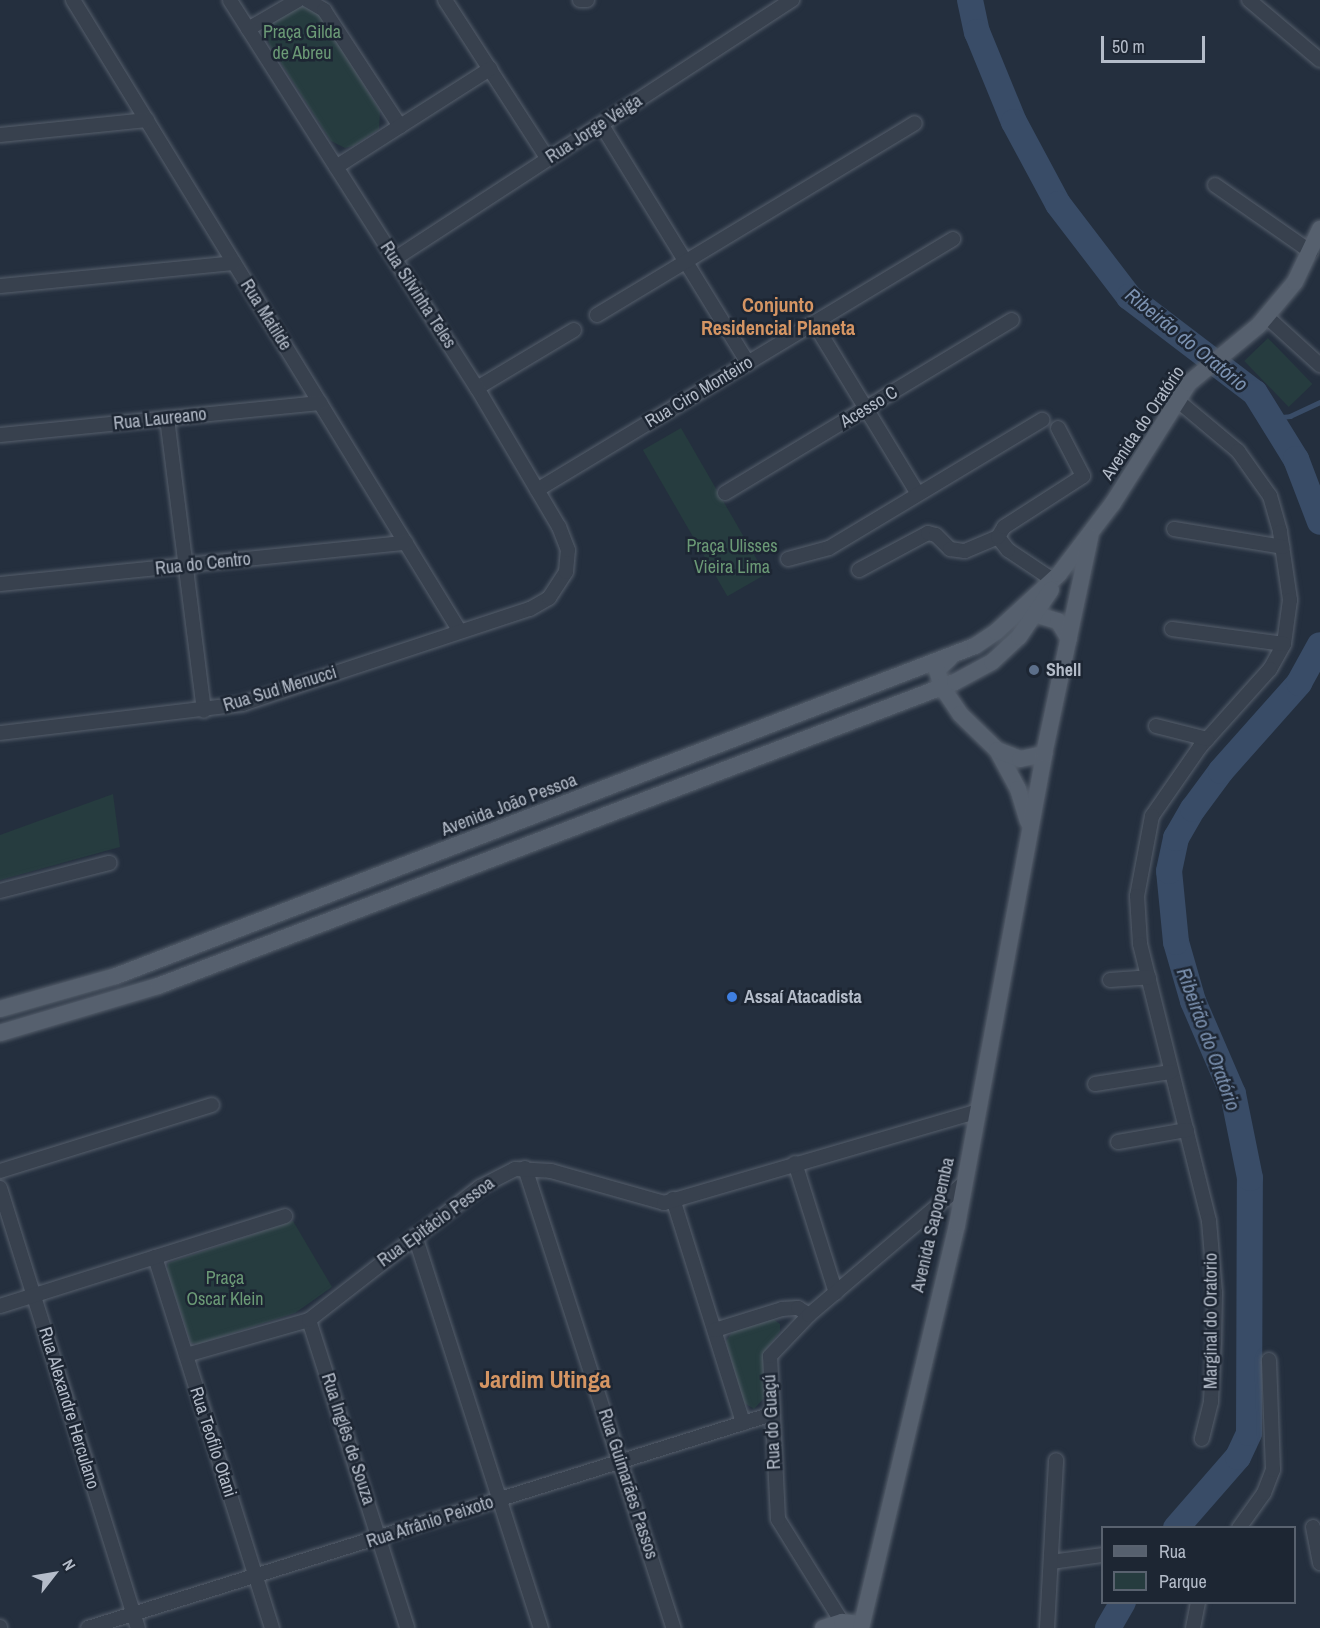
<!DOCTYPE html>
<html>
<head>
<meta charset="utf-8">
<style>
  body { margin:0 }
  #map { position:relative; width:1320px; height:1628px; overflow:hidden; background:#242f3e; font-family:"Archivo Narrow",sans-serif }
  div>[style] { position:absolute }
  .green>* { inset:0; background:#263c3f; transform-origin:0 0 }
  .stream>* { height:4.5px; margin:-2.25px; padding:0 2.25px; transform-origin:2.25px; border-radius:2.25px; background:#394c67 }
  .river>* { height:26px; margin:-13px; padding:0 13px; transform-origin:13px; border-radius:13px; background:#394c67 }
  .roads { filter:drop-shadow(0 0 2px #565f6c) drop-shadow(0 0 2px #565f6c) }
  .minor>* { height:14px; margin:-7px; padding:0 7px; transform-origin:7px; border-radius:7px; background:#38414e }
  .major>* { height:16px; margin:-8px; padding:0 8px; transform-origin:8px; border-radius:8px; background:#56606e }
  .dots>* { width:16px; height:16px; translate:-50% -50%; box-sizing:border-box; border:3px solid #1d2633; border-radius:50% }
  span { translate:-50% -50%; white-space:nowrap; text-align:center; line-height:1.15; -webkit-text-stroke:5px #1d2633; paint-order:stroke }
  .park-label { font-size:18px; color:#6b9a76 }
  .street-label { font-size:18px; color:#b4bcc9 }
  .poi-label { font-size:18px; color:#b4bcc9; font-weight:700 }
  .left { translate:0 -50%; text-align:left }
  .neighbourhood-label { font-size:20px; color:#d59563; font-weight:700 }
  .water-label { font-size:20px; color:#7c92b1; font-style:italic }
  .district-label { font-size:24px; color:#d59563; font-weight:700 }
  .legend { position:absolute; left:1101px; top:1526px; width:195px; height:78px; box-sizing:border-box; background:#1d2633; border:2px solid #59626f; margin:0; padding:8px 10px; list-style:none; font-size:18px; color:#b4bcc9 }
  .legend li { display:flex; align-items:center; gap:12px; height:30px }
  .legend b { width:30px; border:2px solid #59626f }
  .north { position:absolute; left:24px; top:1544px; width:60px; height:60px; -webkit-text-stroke:4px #1d2633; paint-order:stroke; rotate:59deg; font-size:16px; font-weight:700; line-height:24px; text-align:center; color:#b4bcc9 }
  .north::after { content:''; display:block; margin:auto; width:21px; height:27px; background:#b4bcc9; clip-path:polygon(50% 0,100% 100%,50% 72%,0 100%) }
  .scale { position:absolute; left:1101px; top:36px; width:104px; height:27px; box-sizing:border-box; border:3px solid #b4bcc9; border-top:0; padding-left:8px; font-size:18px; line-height:21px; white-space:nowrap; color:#b4bcc9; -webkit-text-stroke:4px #1d2633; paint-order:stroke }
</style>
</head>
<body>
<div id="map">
  <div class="green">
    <div style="clip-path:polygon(301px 5px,319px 13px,380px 111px,379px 129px,353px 146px,345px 148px,331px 141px,270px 46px,267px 36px,272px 22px)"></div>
    <div style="left:1268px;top:338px;width:64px;height:33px;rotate:46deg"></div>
    <div style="left:681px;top:428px;width:169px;height:44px;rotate:60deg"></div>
    <div style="clip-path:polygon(113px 794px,120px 847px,0 880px,0 835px)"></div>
    <div style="clip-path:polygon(293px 1221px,332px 1287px,295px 1313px,198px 1344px,191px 1343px,167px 1270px,168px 1263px)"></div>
    <div style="clip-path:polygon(773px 1319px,780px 1324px,780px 1331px,765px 1351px,764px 1398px,754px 1409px,743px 1402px,726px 1341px,732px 1332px)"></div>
  </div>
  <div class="stream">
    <div style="left:1269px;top:418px;width:21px;rotate:-5deg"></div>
    <div style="left:1290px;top:416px;width:33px;rotate:-25deg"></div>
  </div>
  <div class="river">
    <div style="left:970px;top:0;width:33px;rotate:78deg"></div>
    <div style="left:977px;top:32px;width:97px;rotate:67.7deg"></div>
    <div style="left:1014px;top:122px;width:93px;rotate:61.8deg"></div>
    <div style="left:1058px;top:204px;width:117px;rotate:52.6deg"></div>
    <div style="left:1129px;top:297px;width:158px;rotate:37.3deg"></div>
    <div style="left:1255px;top:393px;width:78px;rotate:58.2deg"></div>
    <div style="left:1296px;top:459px;width:67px;rotate:69.1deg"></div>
    <div style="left:1176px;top:1528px;width:94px;rotate:-48.9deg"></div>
    <div style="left:1238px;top:1457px;width:26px;rotate:-65deg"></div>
    <div style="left:1249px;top:1433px;width:255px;rotate:-89.8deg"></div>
    <div style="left:1250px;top:1178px;width:86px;rotate:-101.4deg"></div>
    <div style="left:1233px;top:1094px;width:101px;rotate:-113.3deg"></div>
    <div style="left:1193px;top:1001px;width:61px;rotate:-106.1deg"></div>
    <div style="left:1176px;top:942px;width:71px;rotate:-95.6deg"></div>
    <div style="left:1169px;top:871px;width:34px;rotate:-78deg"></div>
    <div style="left:1176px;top:838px;width:34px;rotate:-60deg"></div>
    <div style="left:1193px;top:809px;width:47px;rotate:-53.6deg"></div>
    <div style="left:1221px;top:771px;width:118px;rotate:-48.4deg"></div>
    <div style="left:1299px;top:683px;width:43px;rotate:-61.1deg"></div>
    <div style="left:1108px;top:1628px;width:30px;rotate:-60deg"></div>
  </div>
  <div class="roads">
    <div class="minor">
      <div style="left:73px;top:0;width:739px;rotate:58.5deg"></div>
      <div style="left:307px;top:0;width:20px;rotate:30deg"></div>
      <div style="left:324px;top:10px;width:139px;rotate:56.8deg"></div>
      <div style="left:445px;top:0;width:189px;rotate:57.1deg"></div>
      <div style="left:580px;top:0;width:7px"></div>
      <div style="left:1249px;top:0;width:93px;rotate:40.2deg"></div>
      <div style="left:248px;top:29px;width:58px;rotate:-30.1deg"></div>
      <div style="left:601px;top:124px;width:281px;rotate:58.4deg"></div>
      <div style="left:0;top:135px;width:148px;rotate:-5.8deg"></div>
      <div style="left:336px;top:167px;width:183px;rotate:-32.5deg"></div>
      <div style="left:1215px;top:185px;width:117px;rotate:34.9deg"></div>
      <div style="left:396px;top:258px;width:473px;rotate:-33.1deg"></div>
      <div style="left:0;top:286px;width:235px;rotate:-5.6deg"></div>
      <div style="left:597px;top:315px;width:371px;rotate:-31.1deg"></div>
      <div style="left:1267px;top:317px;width:72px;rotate:42.2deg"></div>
      <div style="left:814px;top:323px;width:200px;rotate:58.7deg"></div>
      <div style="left:477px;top:388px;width:113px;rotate:-30.9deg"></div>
      <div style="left:1177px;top:400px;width:80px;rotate:39.9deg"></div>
      <div style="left:1238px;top:451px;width:55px;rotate:54.6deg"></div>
      <div style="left:1270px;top:496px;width:37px;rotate:74deg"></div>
      <div style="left:1280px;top:532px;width:69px;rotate:81.6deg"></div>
      <div style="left:1290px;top:600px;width:44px;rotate:97.8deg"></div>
      <div style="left:1284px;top:644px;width:29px;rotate:119deg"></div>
      <div style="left:1270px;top:669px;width:105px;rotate:131.9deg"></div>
      <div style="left:1200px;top:747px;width:84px;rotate:124.8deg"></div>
      <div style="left:1152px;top:816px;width:81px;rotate:100.6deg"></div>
      <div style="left:1137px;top:896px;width:48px;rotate:86.4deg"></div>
      <div style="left:1140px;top:944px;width:285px;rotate:76deg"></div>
      <div style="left:1209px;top:1221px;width:71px;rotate:85.2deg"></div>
      <div style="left:1215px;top:1292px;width:50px;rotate:91.1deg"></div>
      <div style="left:1214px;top:1342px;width:60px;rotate:92.9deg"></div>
      <div style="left:1211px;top:1402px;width:38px;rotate:104deg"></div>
      <div style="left:167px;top:418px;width:295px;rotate:82.8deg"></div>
      <div style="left:0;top:435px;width:322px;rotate:-5.7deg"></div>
      <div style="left:537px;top:490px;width:486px;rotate:-31.1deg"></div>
      <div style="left:725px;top:493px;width:335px;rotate:-31.1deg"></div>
      <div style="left:1174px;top:529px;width:110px;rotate:9.4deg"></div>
      <div style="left:788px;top:559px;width:42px;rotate:-15deg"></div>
      <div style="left:829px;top:548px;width:249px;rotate:-31deg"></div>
      <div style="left:859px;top:570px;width:78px;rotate:-28.2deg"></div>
      <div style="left:928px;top:533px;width:8px;rotate:14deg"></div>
      <div style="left:936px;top:535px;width:20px;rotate:45deg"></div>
      <div style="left:950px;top:549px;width:15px;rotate:8deg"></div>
      <div style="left:965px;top:551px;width:36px;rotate:-23deg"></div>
      <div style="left:1053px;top:580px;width:54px;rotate:-146.3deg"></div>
      <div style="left:1008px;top:550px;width:16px;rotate:-128deg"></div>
      <div style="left:998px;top:537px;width:12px;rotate:-59deg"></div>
      <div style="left:1004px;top:527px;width:94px;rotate:-32.8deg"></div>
      <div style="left:1083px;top:476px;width:54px;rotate:-117.5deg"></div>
      <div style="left:0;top:584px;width:408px;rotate:-5.8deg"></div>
      <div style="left:1172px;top:629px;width:113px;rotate:7.6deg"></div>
      <div style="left:1156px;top:726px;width:53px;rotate:14.3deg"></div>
      <div style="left:0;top:733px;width:244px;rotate:-6.8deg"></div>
      <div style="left:242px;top:704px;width:303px;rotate:-18.3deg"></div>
      <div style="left:530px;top:609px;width:22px;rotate:-30deg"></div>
      <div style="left:549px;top:598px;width:31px;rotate:-57deg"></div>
      <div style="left:566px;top:572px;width:22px;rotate:-85deg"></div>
      <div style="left:568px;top:550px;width:25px;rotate:-111deg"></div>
      <div style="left:559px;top:527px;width:161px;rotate:-120.5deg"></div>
      <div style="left:477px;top:388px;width:460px;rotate:-122.5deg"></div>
      <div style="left:0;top:891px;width:113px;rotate:-14.4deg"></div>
      <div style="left:1110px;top:980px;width:39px;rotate:-4deg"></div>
      <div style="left:1095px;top:1084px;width:77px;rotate:-9deg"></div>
      <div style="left:1118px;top:1142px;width:70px;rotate:-9.9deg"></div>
      <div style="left:795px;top:1163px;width:136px;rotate:72.5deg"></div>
      <div style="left:525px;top:1168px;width:484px;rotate:72.1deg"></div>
      <div style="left:0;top:1171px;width:222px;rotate:-17.3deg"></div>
      <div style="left:0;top:1188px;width:461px;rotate:72.6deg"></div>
      <div style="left:673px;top:1199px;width:235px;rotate:72.6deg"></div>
      <div style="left:415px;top:1236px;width:412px;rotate:72.2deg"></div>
      <div style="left:155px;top:1257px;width:389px;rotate:72.5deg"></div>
      <div style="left:0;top:1306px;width:299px;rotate:-17.5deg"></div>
      <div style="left:309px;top:1320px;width:323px;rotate:72.3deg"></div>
      <div style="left:715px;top:1330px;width:70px;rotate:-17.4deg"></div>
      <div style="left:782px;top:1309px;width:16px;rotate:-4deg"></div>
      <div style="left:798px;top:1308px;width:13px;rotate:32deg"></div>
      <div style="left:186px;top:1355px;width:128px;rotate:-15.9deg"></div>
      <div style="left:309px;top:1320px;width:217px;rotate:-37.9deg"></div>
      <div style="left:480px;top:1187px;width:39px;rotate:-27deg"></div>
      <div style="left:515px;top:1169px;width:36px;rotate:3deg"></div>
      <div style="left:551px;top:1171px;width:117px;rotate:15.8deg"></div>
      <div style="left:664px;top:1203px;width:327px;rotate:-16.3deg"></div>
      <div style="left:1313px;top:1527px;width:37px;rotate:79deg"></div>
      <div style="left:1239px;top:1528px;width:43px;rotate:-54.5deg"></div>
      <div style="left:1264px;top:1493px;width:25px;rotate:-69deg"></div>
      <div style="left:1273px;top:1470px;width:110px;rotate:-92.1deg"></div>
      <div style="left:1051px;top:1562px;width:51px;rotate:-7.8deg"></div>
      <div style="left:842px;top:1622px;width:121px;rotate:-121.9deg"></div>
      <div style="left:778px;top:1519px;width:163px;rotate:-92.8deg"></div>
      <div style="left:770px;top:1356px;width:57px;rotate:-46.4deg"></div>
      <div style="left:809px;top:1315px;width:204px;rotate:-40.4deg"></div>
      <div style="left:0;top:1627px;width:1px;rotate:90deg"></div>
      <div style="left:88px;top:1628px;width:717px;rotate:-17.37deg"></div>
      <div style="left:1047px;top:1628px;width:168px;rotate:-86.9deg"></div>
      <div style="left:1193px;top:1628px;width:26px;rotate:-79deg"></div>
    </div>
    <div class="major">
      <div style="left:1028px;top:612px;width:31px;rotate:17deg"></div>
      <div style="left:1058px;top:621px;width:21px;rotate:59deg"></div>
      <div style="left:950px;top:658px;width:18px;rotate:137deg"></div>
      <div style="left:937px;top:670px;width:18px;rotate:74deg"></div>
      <div style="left:942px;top:687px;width:32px;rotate:56deg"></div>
      <div style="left:960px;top:714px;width:52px;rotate:44.2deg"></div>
      <div style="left:997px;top:750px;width:44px;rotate:61.7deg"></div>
      <div style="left:1018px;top:789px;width:34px;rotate:73deg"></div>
      <div style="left:997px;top:750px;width:25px;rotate:21deg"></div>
      <div style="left:1020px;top:759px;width:25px;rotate:-12deg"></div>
      <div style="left:0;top:1009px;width:121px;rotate:-15.9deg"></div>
      <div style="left:116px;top:976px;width:920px;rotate:-21.02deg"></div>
      <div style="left:975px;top:646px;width:25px;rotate:-34deg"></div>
      <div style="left:996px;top:632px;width:86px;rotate:-42.6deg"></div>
      <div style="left:1059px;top:574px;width:89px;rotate:-52.7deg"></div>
      <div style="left:1113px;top:503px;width:142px;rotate:-57.7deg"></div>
      <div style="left:1189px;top:383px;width:91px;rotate:-39.6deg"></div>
      <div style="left:1259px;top:325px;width:56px;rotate:-50.1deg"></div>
      <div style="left:1295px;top:282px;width:59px;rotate:-64.7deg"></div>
      <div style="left:0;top:1033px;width:165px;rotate:-16.6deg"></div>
      <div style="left:158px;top:986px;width:853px;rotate:-20.88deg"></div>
      <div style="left:955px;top:682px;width:42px;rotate:-28.4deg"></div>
      <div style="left:992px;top:662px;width:37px;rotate:-43deg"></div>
      <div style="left:1019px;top:637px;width:57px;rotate:-55.8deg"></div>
      <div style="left:823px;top:1628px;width:20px;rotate:-18deg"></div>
      <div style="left:842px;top:1622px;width:20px;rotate:6deg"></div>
      <div style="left:861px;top:1628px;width:414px;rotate:-76.6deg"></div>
      <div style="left:957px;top:1225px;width:479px;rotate:-79.5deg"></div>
      <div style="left:1044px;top:754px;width:222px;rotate:-78deg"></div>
    </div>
  </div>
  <div class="dots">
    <div style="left:1034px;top:670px;background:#5c6f8a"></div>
    <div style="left:732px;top:997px;background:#3f7fe0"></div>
  </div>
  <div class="park-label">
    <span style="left:302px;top:43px">Praça Gilda<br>de Abreu</span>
    <span style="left:732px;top:557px">Praça Ulisses<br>Vieira Lima</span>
    <span style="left:225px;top:1289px">Praça<br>Oscar Klein</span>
  </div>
  <div class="street-label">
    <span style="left:594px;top:129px;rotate:-33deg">Rua Jorge Veiga</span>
    <span style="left:418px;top:295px;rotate:57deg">Rua Silvinha Teles</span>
    <span style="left:266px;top:315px;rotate:58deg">Rua Matilde</span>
    <span style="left:699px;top:392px;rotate:-31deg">Rua Ciro Monteiro</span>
    <span style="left:869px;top:407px;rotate:-31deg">Acesso C</span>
    <span style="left:160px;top:419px;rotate:-6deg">Rua Laureano</span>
    <span style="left:1143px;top:423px;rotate:-56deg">Avenida do Oratório</span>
    <span style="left:203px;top:564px;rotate:-6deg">Rua do Centro</span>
    <span style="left:280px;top:689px;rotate:-17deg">Rua Sud Menucci</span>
    <span style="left:509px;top:805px;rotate:-21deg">Avenida João Pessoa</span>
    <span style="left:436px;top:1222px;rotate:-36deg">Rua Epitácio Pessoa</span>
    <span style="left:933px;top:1225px;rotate:-77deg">Avenida Sapopemba</span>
    <span style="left:1211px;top:1321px;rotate:-90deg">Marginal do Oratorio</span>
    <span style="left:69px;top:1408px;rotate:73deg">Rua Alexandre Herculano</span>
    <span style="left:772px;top:1422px;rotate:-93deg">Rua do Guaçú</span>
    <span style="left:348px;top:1439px;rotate:72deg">Rua Inglês de Souza</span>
    <span style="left:213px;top:1442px;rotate:72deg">Rua Teofilo Otani</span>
    <span style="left:628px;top:1484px;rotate:72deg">Rua Guimarães Passos</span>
    <span style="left:430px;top:1522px;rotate:-18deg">Rua Afrânio Peixoto</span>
  </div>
  <div class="poi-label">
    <span class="left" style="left:1046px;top:670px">Shell</span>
    <span class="left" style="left:744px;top:997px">Assaí Atacadista</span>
  </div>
  <div class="neighbourhood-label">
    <span style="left:778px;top:316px">Conjunto<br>Residencial Planeta</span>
  </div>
  <div class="water-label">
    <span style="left:1187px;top:339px;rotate:39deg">Ribeirão do Oratório</span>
    <span style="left:1209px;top:1039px;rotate:70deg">Ribeirão do Oratório</span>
  </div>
  <div class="district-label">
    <span style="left:545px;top:1380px">Jardim Utinga</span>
  </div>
  <ul class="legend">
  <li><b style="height:8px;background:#56606e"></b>Rua</li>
  <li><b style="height:16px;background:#263c3f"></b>Parque</li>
  </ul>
  <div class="north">N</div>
  <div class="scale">50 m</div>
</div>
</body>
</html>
